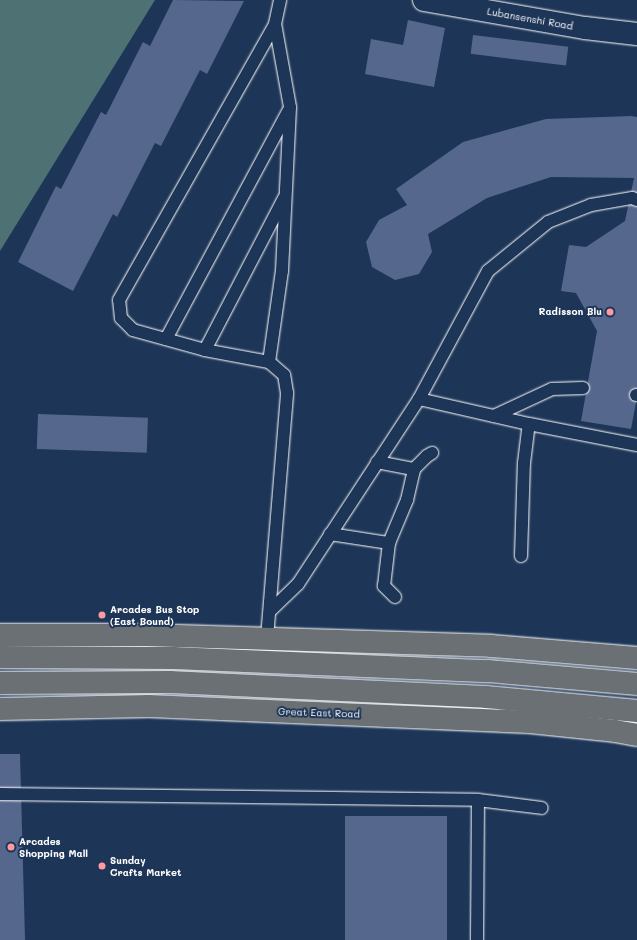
<!DOCTYPE html>
<html>
<head>
<meta charset="utf-8">
<style>
  body { margin:0 }
  #map { position:relative; width:637px; height:940px; overflow:hidden; background:#1d3557; font-family:Mali,sans-serif }
  div>[style] { position:absolute }
  .green>* { inset:0; background:#4e7273 }
  .building>* { inset:0; background:#56678e; transform-origin:0 0 }
  .roads { filter:drop-shadow(0 0 1px #fff) drop-shadow(0 0 1px #fff) }
  .lane>* { height:12px; margin:-6px; padding:0 6px; transform-origin:6px; border-radius:6px; background:#1d3557 }
  .street>* { height:22px; margin:-11px; padding:0 11px; transform-origin:11px; border-radius:11px; background:#1d3557 }
  .primary>* { height:22px; margin:-11px; padding:0 11px; transform-origin:11px; border-radius:11px; background:#6a7074 }
  .dots>* { width:11px; height:11px; translate:-50% -50%; box-sizing:border-box; border:2px solid #1d3557; border-radius:50% }
  span { translate:-50% -50%; white-space:nowrap; text-align:center; line-height:1.15; -webkit-text-stroke:4px #1d3557; paint-order:stroke }
  .street-label { font-size:10px; color:#fff }
  .poi-label { font-size:10px; color:#fff; font-weight:700 }
  .right { translate:-100% -50%; text-align:right }
  .left { translate:0 -50%; text-align:left }
</style>
</head>
<body>
<div id="map">
  <div class="green">
    <div style="clip-path:polygon(0 0,155px 0,0 251px)"></div>
  </div>
  <div class="building">
    <div style="clip-path:polygon(173px 0,244px 1px,207px 74px,200px 70px,161px 146px,155px 143px,117px 217px,113px 214px,73px 291px,18px 262px,56px 186px,61px 189px,101px 112px,106px 115px,143px 42px,150px 46px)"></div>
    <div style="clip-path:polygon(408px 20px,445px 28px,434px 87px,365px 74px,371px 39px,403px 45px)"></div>
    <div style="left:473px;top:35px;width:96px;height:19px;rotate:7deg"></div>
    <div style="clip-path:polygon(631px 116px,637px 117px,637px 397px,631px 429px,581px 421px,597px 331px,576px 293px,561px 291px,569px 245px,586px 247px,625px 221px,634px 178px,551px 177px,487px 198px,428px 234px,432px 252px,419px 274px,395px 280px,372px 267px,366px 242px,379px 220px,407px 205px,396px 189px,463px 142px,546px 119px)"></div>
    <div style="left:38px;top:414px;width:110px;height:35px;rotate:2deg"></div>
    <div style="clip-path:polygon(0 754px,20px 754px,25px 940px,0 940px)"></div>
    <div style="left:447px;top:816px;width:124px;height:102px;rotate:90deg"></div>
  </div>
  <div class="roads">
    <div class="lane">
      <div style="left:166px;top:339px;width:259px;rotate:-61.8deg"></div>
      <div style="left:205px;top:350px;width:171px;rotate:-62.5deg"></div>
      <div style="left:269px;top:362px;width:65px;rotate:-169.4deg"></div>
      <div style="left:205px;top:350px;width:75px;rotate:-164.5deg"></div>
      <div style="left:133px;top:330px;width:17px;rotate:-135deg"></div>
      <div style="left:121px;top:318px;width:18px;rotate:-96deg"></div>
      <div style="left:119px;top:300px;width:317px;rotate:-60.5deg"></div>
      <div style="left:636px;top:395px;width:1px"></div>
      <div style="left:419px;top:399px;width:145px;rotate:-61.7deg"></div>
      <div style="left:488px;top:271px;width:77px;rotate:-39.2deg"></div>
      <div style="left:548px;top:222px;width:46px;rotate:-21.6deg"></div>
      <div style="left:591px;top:205px;width:42px;rotate:-9.7deg"></div>
      <div style="left:632px;top:198px;width:5px;rotate:22deg"></div>
      <div style="left:494px;top:416px;width:64px;rotate:-25deg"></div>
      <div style="left:552px;top:389px;width:31px;rotate:-2deg"></div>
      <div style="left:377px;top:462px;width:38px;rotate:11deg"></div>
      <div style="left:330px;top:534px;width:60px;rotate:8.7deg"></div>
      <div style="left:521px;top:556px;width:93px;rotate:-88.2deg"></div>
      <div style="left:524px;top:463px;width:39px;rotate:-83deg"></div>
      <div style="left:395px;top:597px;width:16px;rotate:-135deg"></div>
      <div style="left:384px;top:586px;width:43px;rotate:-83.4deg"></div>
      <div style="left:389px;top:543px;width:47px;rotate:-67.3deg"></div>
      <div style="left:407px;top:500px;width:32px;rotate:-77deg"></div>
      <div style="left:414px;top:469px;width:18px;rotate:-45deg"></div>
      <div style="left:427px;top:456px;width:6px;rotate:-31deg"></div>
      <div style="left:270px;top:611px;width:39px;rotate:-44deg"></div>
      <div style="left:298px;top:584px;width:221px;rotate:-56.8deg"></div>
      <div style="left:419px;top:399px;width:113px;rotate:12.8deg"></div>
      <div style="left:529px;top:424px;width:110px;rotate:11deg"></div>
      <div style="left:267px;top:638px;width:246px;rotate:-85.3deg"></div>
      <div style="left:287px;top:393px;width:18px;rotate:-99deg"></div>
      <div style="left:284px;top:375px;width:20px;rotate:-139deg"></div>
      <div style="left:269px;top:362px;width:92px;rotate:-81.9deg"></div>
      <div style="left:282px;top:271px;width:164px;rotate:-87.2deg"></div>
      <div style="left:290px;top:107px;width:84px;rotate:-100.2deg"></div>
      <div style="left:275px;top:24px;width:25px;rotate:-78deg"></div>
      <div style="left:0;top:794px;width:478px;rotate:0.7deg"></div>
      <div style="left:478px;top:800px;width:64px;rotate:7.1deg"></div>
      <div style="left:477px;top:940px;width:140px;rotate:-89.6deg"></div>
    </div>
    <div class="street">
      <div style="left:424px;top:0;width:163px;rotate:9.9deg"></div>
      <div style="left:585px;top:28px;width:52px;rotate:6.6deg"></div>
    </div>
    <div class="primary">
      <div style="left:0;top:635px;width:145px"></div>
      <div style="left:145px;top:635px;width:346px;rotate:1.8deg"></div>
      <div style="left:491px;top:646px;width:146px;rotate:4.7deg"></div>
      <div style="left:0;top:657px;width:173px;rotate:0.3deg"></div>
      <div style="left:173px;top:658px;width:315px;rotate:2.4deg"></div>
      <div style="left:488px;top:671px;width:150px;rotate:5deg"></div>
      <div style="left:0;top:683px;width:170px;rotate:-0.3deg"></div>
      <div style="left:170px;top:682px;width:316px;rotate:2.7deg"></div>
      <div style="left:486px;top:697px;width:152px;rotate:5.3deg"></div>
      <div style="left:0;top:709px;width:149px;rotate:-1.2deg"></div>
      <div style="left:149px;top:706px;width:381px;rotate:2.4deg"></div>
      <div style="left:530px;top:722px;width:85px;rotate:6deg"></div>
      <div style="left:615px;top:731px;width:22px;rotate:10deg"></div>
    </div>
  </div>
  <div class="dots">
    <div style="left:610px;top:312px;background:#ff9aa2"></div>
    <div style="left:102px;top:615px;background:#ff9aa2"></div>
    <div style="left:11px;top:847px;background:#ff9aa2"></div>
    <div style="left:102px;top:866px;background:#ff9aa2"></div>
  </div>
  <div class="street-label">
    <span style="left:530px;top:19px;rotate:10deg">Lubansenshi Road</span>
    <span style="left:319px;top:713px;rotate:2deg">Great East Road</span>
  </div>
  <div class="poi-label">
    <span class="right" style="left:602px;top:312px">Radisson Blu</span>
    <span class="left" style="left:110px;top:615px">Arcades Bus Stop<br>(East Bound)</span>
    <span class="left" style="left:19px;top:847px">Arcades<br>Shopping Mall</span>
    <span class="left" style="left:110px;top:866px">Sunday<br>Crafts Market</span>
  </div>
</div>
</body>
</html>
